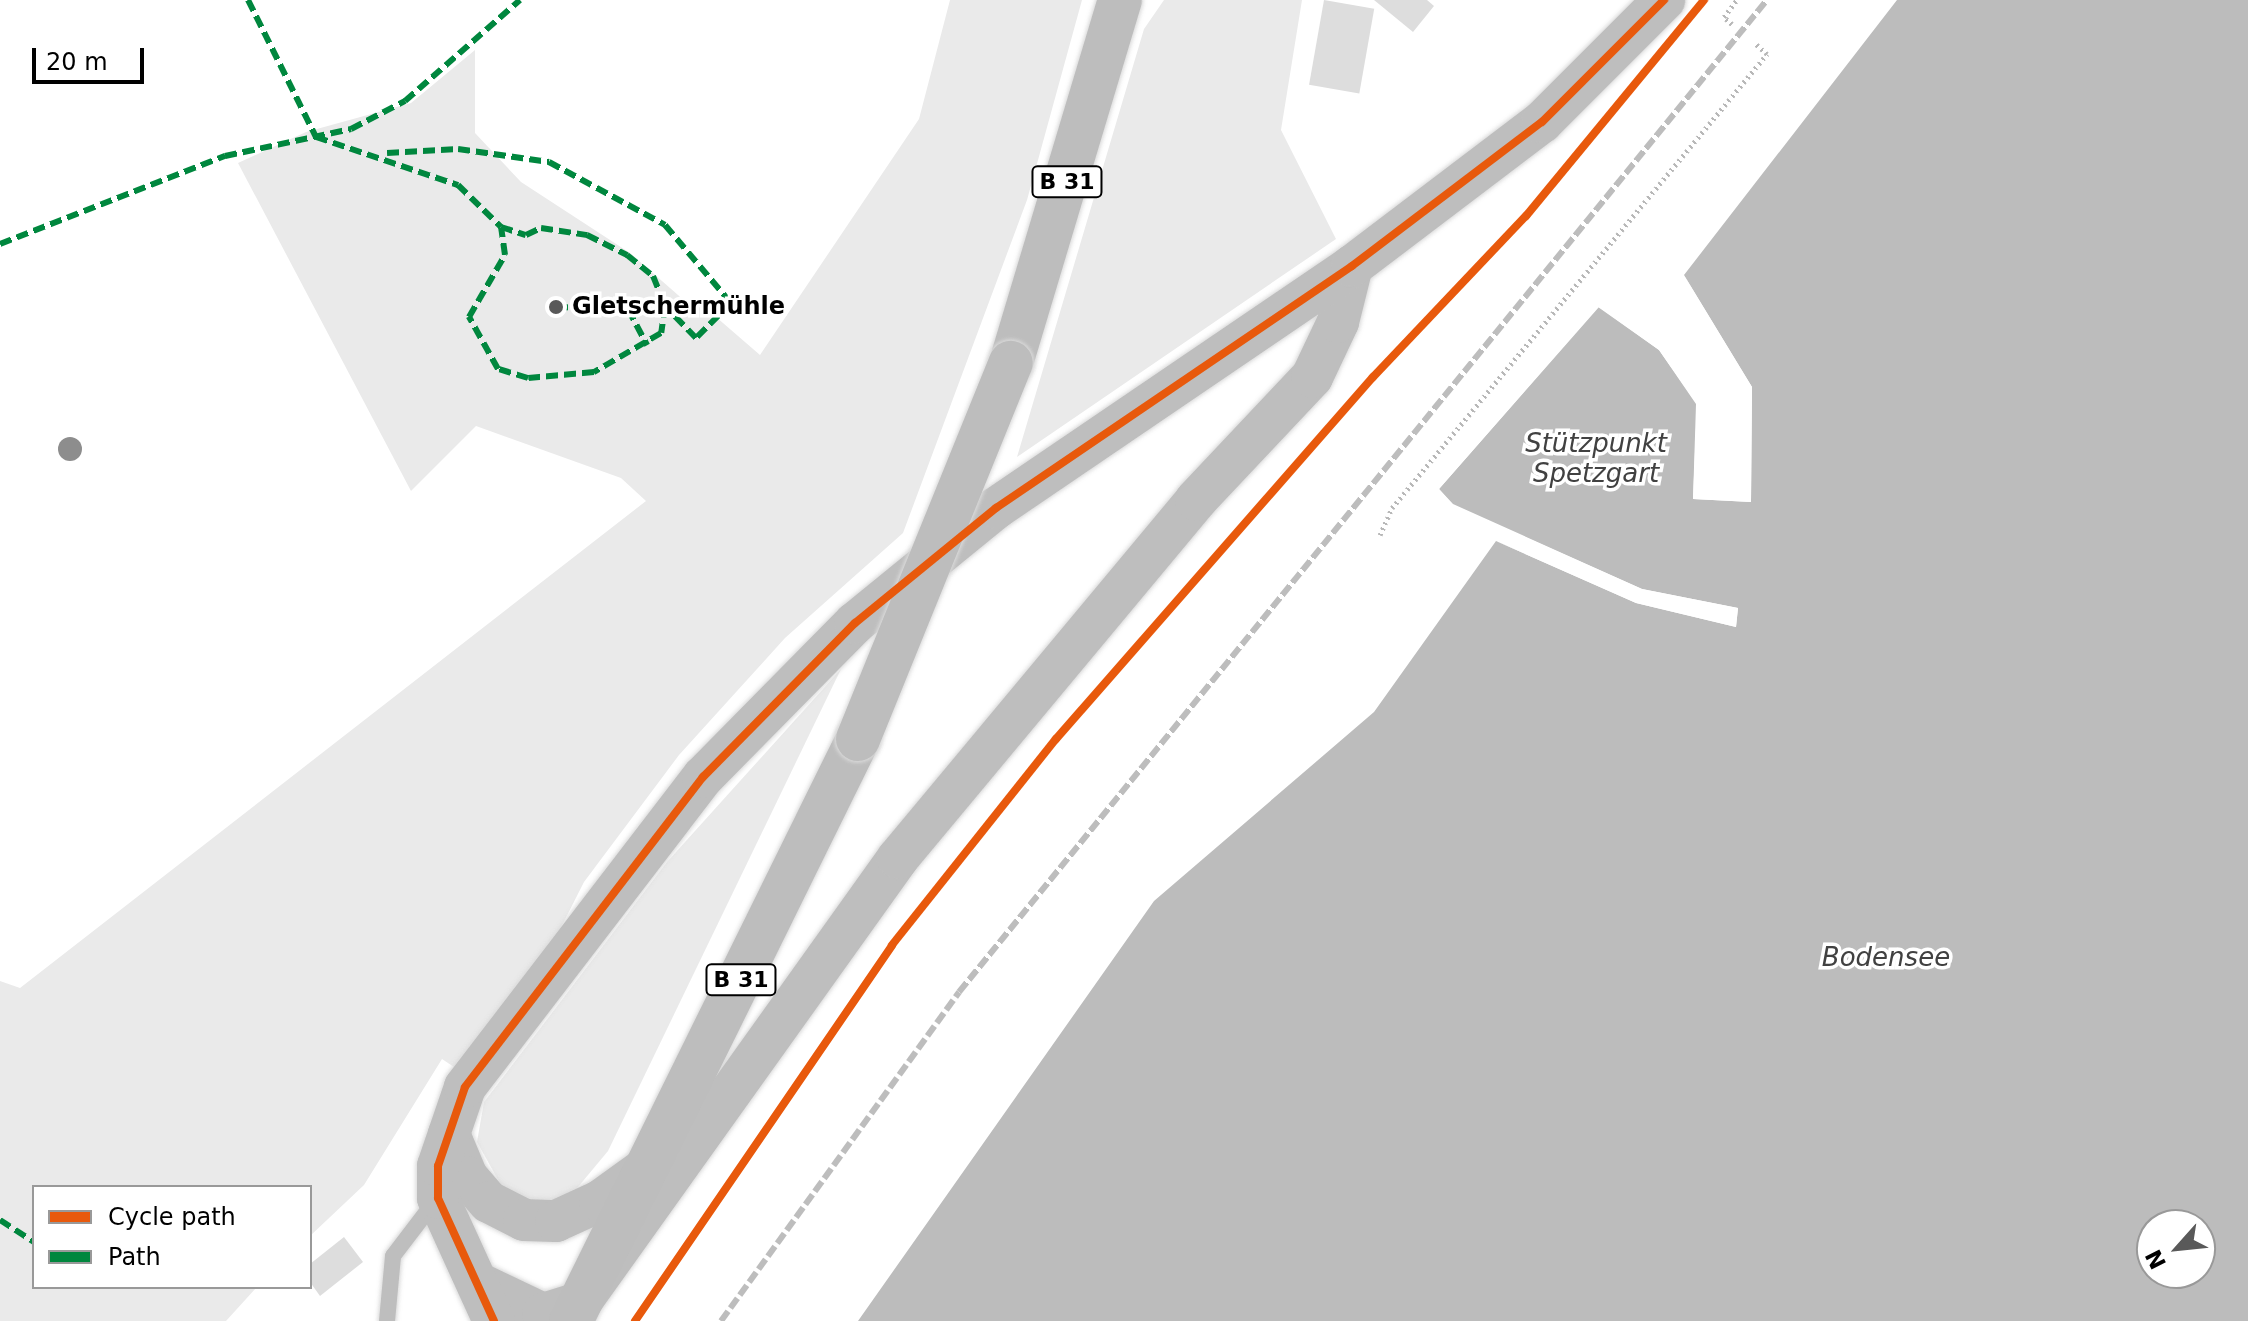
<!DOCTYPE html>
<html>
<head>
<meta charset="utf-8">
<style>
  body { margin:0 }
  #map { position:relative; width:2248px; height:1321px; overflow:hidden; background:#fff; font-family:"DejaVu Sans",sans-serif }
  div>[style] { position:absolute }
  .green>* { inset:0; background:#eaeaea }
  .water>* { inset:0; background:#bcbcbc }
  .pier>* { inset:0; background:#fff }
  .building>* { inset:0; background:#ddd; transform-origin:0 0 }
  .path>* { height:5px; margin-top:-2.5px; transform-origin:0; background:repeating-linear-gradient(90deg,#b8b8b8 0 2px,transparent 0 6px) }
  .roads { filter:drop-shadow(0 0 2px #dbdbdb) drop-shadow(0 0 2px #dbdbdb) }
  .service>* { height:16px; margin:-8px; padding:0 8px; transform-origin:8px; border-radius:8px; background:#bebebe }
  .tertiary>* { height:42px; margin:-21px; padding:0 21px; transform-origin:21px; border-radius:21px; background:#bebebe }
  .primary>* { height:44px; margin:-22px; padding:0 22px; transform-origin:22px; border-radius:22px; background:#bdbdbd }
  .rail>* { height:6px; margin-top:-3px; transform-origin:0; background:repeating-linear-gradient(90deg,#bdbdbd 0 12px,transparent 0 16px) }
  .bridges { filter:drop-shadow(0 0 2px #dbdbdb) drop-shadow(0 0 2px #dbdbdb) }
  .primary-bridge>* { height:44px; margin:-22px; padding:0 22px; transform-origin:22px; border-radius:22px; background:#bdbdbd }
  .quiet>* { height:6px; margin-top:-3px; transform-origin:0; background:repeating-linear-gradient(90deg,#00873e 0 12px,transparent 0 18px) }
  .cycleway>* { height:8px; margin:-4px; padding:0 4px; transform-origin:4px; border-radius:4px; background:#e8590c }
  .trees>* { width:24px; height:24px; margin:-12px; border-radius:50%; background:#8d8d8d }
  .dots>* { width:22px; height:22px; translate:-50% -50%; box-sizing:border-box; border:4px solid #fff; border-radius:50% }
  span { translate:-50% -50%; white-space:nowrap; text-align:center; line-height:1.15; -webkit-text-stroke:7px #fff; paint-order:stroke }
  .shield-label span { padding:2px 6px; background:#fff; border:2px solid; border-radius:6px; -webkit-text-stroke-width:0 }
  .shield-label { font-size:22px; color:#000; font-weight:700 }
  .poi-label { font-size:24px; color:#000; font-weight:700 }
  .left { translate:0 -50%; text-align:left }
  .water-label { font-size:26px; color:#414141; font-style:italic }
  .legend { position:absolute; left:32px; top:1185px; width:280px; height:104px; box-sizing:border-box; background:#fff; border:2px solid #999; margin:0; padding:10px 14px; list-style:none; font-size:24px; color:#000 }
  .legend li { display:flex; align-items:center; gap:16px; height:40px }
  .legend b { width:40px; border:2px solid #999 }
  .north { position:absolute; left:2136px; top:1209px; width:80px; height:80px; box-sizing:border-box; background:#fff; border:2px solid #999; border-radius:50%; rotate:243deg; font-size:22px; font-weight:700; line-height:32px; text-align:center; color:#000 }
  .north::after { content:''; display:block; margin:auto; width:28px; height:36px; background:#595959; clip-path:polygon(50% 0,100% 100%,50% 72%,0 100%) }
  .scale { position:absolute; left:32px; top:48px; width:112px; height:36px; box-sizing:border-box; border:4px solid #000; border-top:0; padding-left:10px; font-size:24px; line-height:28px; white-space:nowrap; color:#000; -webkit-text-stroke:6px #fff; paint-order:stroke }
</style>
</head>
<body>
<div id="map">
  <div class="green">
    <div style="clip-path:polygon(950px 0,1082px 0,1027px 200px,903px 533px,785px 638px,679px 755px,584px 882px,481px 1085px,442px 1059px,364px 1185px,310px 1236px,310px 1187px,34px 1187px,34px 1287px,257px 1287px,226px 1321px,0 1321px,0 981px,20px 988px,646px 501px,621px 478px,476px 426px,411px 491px,238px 163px,306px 132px,411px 103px,475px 50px,475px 133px,521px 182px,630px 253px,694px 309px,701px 304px,760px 355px,919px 119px)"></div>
    <div style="clip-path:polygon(1164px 0,1302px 0,1281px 130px,1336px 239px,1017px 457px,1144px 29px)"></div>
    <div style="clip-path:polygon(841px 669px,608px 1151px,563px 1205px,534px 1207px,506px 1194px,477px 1142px,484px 1102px,667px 862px)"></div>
  </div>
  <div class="water">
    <div style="clip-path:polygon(evenodd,1897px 0,2248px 0,2248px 1321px,858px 1321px,1154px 901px,1374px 712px,1496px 541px,1636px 603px,1736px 627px,1738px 608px,1642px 589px,1453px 504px,1439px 489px,1598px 307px,1659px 350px,1697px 404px,1693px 499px,1751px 502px,1752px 387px,1684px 275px,1897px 0,2152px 1225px,2200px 1225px,2200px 1273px,2152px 1273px,2152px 1225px)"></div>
  </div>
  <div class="pier">
    <div style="clip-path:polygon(1682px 272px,1752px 387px,1751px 502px,1693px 499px,1696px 404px,1659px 350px,1599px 307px,1439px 489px,1453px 505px,1642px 589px,1738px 608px,1736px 627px,1636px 603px,1496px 541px,1637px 600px,1733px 622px,1734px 612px,1640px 593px,1452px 508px,1435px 490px,1599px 303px,1662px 347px,1700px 402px,1697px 495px,1747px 498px,1748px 388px)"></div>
  </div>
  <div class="building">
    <div style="left:1324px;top:0;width:51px;height:86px;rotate:10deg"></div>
    <div style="clip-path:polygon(1374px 0,1427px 0,1434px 6px,1413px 32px)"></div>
    <div style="clip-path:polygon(344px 1237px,363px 1262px,320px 1296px,310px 1282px,310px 1264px)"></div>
  </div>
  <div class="path">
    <div style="left:1732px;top:24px;width:11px;rotate:-139deg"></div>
    <div style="left:1724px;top:17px;width:21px;rotate:-53deg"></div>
    <div style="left:1380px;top:535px;width:30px;rotate:-66deg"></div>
    <div style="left:1392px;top:508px;width:589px;rotate:-50.44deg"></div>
    <div style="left:1767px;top:54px;width:15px;rotate:-138deg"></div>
  </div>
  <div class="roads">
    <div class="service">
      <div style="left:387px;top:1321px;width:65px;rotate:-84.7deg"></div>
      <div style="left:393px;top:1256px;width:69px;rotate:-52.6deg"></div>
    </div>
    <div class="tertiary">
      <div style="left:449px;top:1134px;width:47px;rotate:67.3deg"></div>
      <div style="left:467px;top:1177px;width:33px;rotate:49deg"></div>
      <div style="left:489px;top:1202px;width:39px;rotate:27deg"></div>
      <div style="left:524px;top:1220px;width:32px;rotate:2deg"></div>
      <div style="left:556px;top:1221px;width:48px;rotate:-24.4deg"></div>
      <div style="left:600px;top:1201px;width:62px;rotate:-35.8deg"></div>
      <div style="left:482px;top:1285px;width:68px;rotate:25.4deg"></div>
      <div style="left:543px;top:1314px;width:39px;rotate:-17deg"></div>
      <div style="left:580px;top:1303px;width:547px;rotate:-54.45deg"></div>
      <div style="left:898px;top:858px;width:466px;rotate:-50.2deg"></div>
      <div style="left:1196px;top:500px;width:169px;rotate:-46.7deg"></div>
      <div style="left:1312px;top:377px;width:61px;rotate:-64.7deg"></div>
      <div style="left:1338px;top:322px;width:58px;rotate:-76deg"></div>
      <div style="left:494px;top:1321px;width:135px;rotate:-114.5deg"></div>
      <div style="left:438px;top:1198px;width:32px;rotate:-90deg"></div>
      <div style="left:438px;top:1166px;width:83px;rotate:-71.1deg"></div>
      <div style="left:465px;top:1087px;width:391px;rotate:-52.5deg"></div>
      <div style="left:703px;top:777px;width:216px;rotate:-45.4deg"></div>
      <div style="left:855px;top:623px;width:182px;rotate:-39.2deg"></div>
      <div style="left:996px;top:508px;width:430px;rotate:-34.2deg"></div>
      <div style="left:1352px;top:266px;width:238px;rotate:-37.2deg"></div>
      <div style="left:1542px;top:122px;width:173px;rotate:-45deg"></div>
    </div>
    <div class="primary">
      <div style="left:1011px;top:363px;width:379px;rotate:-73.3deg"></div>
      <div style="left:571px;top:1321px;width:649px;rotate:-63.75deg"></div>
    </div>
  </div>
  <div class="rail">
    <div style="left:721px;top:1321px;width:406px;rotate:-54.1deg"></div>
    <div style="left:959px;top:992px;width:1279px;rotate:-50.84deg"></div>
  </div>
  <div class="bridges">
    <div class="primary-bridge">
      <div style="left:858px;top:739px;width:406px;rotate:-67.9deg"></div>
    </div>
  </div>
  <div class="quiet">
    <div style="left:248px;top:0;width:153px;rotate:63.6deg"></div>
    <div style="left:316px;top:137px;width:150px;rotate:18.7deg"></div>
    <div style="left:458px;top:185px;width:60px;rotate:44.3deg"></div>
    <div style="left:501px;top:227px;width:26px;rotate:18deg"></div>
    <div style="left:526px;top:235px;width:17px;rotate:-25deg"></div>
    <div style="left:541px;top:228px;width:47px;rotate:8.7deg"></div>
    <div style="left:587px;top:235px;width:45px;rotate:26.6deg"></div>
    <div style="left:627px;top:255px;width:33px;rotate:39deg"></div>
    <div style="left:653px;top:276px;width:32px;rotate:68deg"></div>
    <div style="left:665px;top:306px;width:27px;rotate:98deg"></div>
    <div style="left:661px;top:333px;width:78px;rotate:149.8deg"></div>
    <div style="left:594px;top:372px;width:66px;rotate:174.8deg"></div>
    <div style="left:528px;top:378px;width:31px;rotate:-163deg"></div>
    <div style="left:498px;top:369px;width:60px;rotate:-119.1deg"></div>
    <div style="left:469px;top:317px;width:72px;rotate:-59.9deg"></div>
    <div style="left:505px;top:255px;width:28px;rotate:-98deg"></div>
    <div style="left:387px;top:153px;width:71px;rotate:-3.2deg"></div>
    <div style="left:458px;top:149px;width:92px;rotate:8.1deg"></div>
    <div style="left:549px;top:162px;width:132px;rotate:28.5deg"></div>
    <div style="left:665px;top:225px;width:102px;rotate:49.8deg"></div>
    <div style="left:731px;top:303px;width:49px;rotate:135deg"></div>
    <div style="left:696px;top:338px;width:45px;rotate:-134.1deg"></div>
    <div style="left:0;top:244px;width:242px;rotate:-21.4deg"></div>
    <div style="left:225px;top:156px;width:129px;rotate:-12.1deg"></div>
    <div style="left:351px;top:129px;width:61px;rotate:-27.4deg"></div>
    <div style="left:405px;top:101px;width:153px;rotate:-41.3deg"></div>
    <div style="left:556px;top:307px;width:72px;rotate:1.6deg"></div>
    <div style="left:628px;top:309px;width:41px;rotate:62.2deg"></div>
    <div style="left:0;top:1220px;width:40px;rotate:32.9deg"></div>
  </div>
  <div class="cycleway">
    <div style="left:494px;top:1321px;width:135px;rotate:-114.5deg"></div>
    <div style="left:438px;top:1198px;width:32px;rotate:-90deg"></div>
    <div style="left:438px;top:1166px;width:83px;rotate:-71.1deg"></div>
    <div style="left:465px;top:1087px;width:391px;rotate:-52.5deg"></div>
    <div style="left:703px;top:777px;width:216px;rotate:-45.4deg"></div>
    <div style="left:855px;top:623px;width:182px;rotate:-39.2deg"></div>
    <div style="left:996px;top:508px;width:430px;rotate:-34.2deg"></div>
    <div style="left:1352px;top:266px;width:238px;rotate:-37.2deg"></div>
    <div style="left:1542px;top:122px;width:173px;rotate:-45deg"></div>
    <div style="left:635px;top:1321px;width:455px;rotate:-55.6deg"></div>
    <div style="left:892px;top:945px;width:263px;rotate:-51.5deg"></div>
    <div style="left:1056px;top:739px;width:481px;rotate:-48.8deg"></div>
    <div style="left:1373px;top:377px;width:222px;rotate:-46.5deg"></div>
    <div style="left:1526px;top:216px;width:280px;rotate:-50.5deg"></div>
  </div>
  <div class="trees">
    <div style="left:70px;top:449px"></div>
  </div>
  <div class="dots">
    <div style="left:556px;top:307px;background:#595959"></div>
  </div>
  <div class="shield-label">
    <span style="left:1067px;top:182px">B 31</span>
    <span style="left:741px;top:980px">B 31</span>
  </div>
  <div class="poi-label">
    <span class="left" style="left:572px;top:307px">Gletschermühle</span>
  </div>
  <div class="water-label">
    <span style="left:1596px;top:459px">Stützpunkt<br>Spetzgart</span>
    <span style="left:1886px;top:958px">Bodensee</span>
  </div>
  <ul class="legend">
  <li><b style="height:10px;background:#e8590c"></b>Cycle path</li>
  <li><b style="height:10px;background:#00873e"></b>Path</li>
  </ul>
  <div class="north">N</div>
  <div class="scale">20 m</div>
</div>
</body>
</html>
